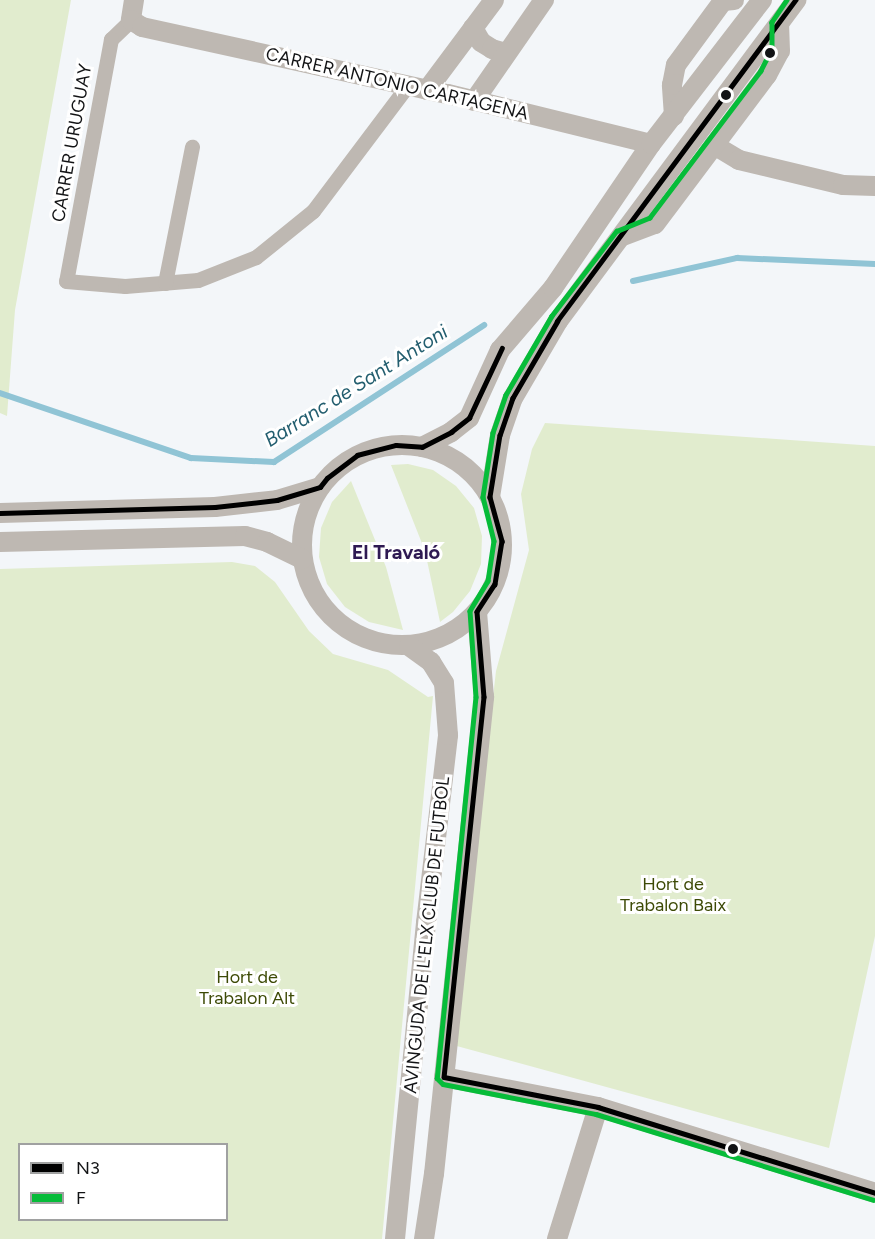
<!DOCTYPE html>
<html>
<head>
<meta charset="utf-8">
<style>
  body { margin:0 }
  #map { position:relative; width:875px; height:1239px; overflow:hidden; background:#f3f6f9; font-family:Figtree,sans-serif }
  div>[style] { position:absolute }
  .green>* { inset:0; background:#e1ecce }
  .stream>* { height:6px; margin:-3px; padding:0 3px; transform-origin:3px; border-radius:3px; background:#90c4d5 }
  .pedestrian>* { height:15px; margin:-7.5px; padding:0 7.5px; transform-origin:7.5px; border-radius:7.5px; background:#beb8b2 }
  .minor>* { height:20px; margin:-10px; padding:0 10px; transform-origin:10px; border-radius:10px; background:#beb8b2 }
  .minor>.ring { margin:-10px; padding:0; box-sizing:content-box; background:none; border:20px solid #beb8b2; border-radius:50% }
  .bus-1>* { height:4.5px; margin:-2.25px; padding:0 2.25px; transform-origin:2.25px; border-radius:2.25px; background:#000 }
  .bus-2>* { height:4.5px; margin:-2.25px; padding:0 2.25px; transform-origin:2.25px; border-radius:2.25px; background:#06bc39 }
  .dots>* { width:16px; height:16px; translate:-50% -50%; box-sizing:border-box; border:3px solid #fff; border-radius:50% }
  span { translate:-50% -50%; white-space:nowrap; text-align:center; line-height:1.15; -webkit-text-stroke:6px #fff; paint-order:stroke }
  .street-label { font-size:18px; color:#121315 }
  .park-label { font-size:18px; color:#3d4a06 }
  .water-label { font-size:20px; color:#235e6f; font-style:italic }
  .neighbourhood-label { font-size:20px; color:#2f1a53; font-weight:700 }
  .legend { position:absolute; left:18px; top:1143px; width:210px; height:78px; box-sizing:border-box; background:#fff; border:2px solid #a0a1a1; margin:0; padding:8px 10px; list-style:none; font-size:18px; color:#121315 }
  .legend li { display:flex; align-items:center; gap:12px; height:30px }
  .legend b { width:30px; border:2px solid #a0a1a1 }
</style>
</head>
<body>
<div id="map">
  <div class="green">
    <div style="clip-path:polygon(0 0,71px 0,15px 310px,7px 416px,0 413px)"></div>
    <div style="clip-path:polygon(545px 423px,875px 446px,875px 936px,829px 1148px,453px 1045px,496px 671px,529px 550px,521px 494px,532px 449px)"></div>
    <div style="clip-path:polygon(408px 464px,433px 470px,456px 486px,474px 508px,482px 536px,481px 564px,470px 591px,453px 612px,440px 622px,425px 551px,391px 465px)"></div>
    <div style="clip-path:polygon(351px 481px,386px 567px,403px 630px,369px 622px,345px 607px,327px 584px,319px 557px,321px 528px,332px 502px)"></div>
    <div style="clip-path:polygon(evenodd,232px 562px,255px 566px,275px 582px,309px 631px,333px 654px,388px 670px,428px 697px,433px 696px,382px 1239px,0 1239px,0 569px,232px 562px,20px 1144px,226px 1144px,226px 1220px,20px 1220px,20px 1144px)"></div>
  </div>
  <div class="stream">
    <div style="left:633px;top:281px;width:107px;rotate:-12.5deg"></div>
    <div style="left:737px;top:258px;width:138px;rotate:2.5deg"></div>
    <div style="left:0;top:393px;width:202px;rotate:18.8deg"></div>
    <div style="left:191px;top:458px;width:83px;rotate:2.8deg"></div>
    <div style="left:274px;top:462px;width:251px;rotate:-33.1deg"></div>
  </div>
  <div class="pedestrian">
    <div style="left:131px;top:20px;width:28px;rotate:136deg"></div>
    <div style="left:111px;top:39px;width:246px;rotate:100.5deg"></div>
    <div style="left:66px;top:281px;width:59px;rotate:4.8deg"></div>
    <div style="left:125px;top:286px;width:73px;rotate:-4.7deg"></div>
    <div style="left:198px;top:280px;width:62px;rotate:-21.6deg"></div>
    <div style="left:256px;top:257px;width:73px;rotate:-38.9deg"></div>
    <div style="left:313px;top:211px;width:158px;rotate:-53deg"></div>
    <div style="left:165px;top:283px;width:139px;rotate:-78.8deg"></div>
  </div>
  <div class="minor">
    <div style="left:134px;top:0;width:20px;rotate:99deg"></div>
    <div style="left:131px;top:20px;width:13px;rotate:32deg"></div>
    <div style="left:142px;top:27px;width:313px;rotate:12.4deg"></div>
    <div style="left:448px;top:94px;width:209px;rotate:13.8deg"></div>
    <div style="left:473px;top:28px;width:16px;rotate:60deg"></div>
    <div style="left:481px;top:42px;width:13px;rotate:32deg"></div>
    <div style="left:492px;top:49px;width:15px;rotate:16deg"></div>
    <div style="left:427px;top:90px;width:112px;rotate:-53.3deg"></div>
    <div style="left:474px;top:101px;width:123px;rotate:-55.3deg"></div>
    <div style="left:674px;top:116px;width:31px;rotate:-94deg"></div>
    <div style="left:672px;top:85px;width:20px;rotate:-79deg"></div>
    <div style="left:676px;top:65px;width:79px;rotate:-53.7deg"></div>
    <div style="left:723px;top:1px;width:11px;rotate:-5deg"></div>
    <div style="left:714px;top:145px;width:29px;rotate:31deg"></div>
    <div style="left:739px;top:160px;width:107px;rotate:13.5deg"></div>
    <div style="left:843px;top:185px;width:32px;rotate:2deg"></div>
    <div style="left:623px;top:236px;width:34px;rotate:-21deg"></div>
    <div style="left:655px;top:224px;width:186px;rotate:-53.1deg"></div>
    <div style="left:767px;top:75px;width:27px;rotate:-62deg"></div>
    <div style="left:780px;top:51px;width:27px;rotate:-92deg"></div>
    <div class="ring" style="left:302px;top:445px;width:180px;height:180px"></div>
    <div style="left:422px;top:447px;width:33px;rotate:-27deg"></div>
    <div style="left:451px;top:432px;width:23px;rotate:-38deg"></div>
    <div style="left:469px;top:418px;width:75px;rotate:-65.5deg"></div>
    <div style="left:500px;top:350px;width:82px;rotate:-49.5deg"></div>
    <div style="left:553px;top:288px;width:174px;rotate:-55.8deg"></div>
    <div style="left:651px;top:144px;width:182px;rotate:-52.4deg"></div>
    <div style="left:490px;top:497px;width:63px;rotate:-80.8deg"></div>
    <div style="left:500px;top:435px;width:39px;rotate:-71deg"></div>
    <div style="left:513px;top:398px;width:89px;rotate:-59.7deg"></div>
    <div style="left:558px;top:321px;width:400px;rotate:-53.4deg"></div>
    <div style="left:0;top:513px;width:215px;rotate:-1.6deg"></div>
    <div style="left:215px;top:507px;width:62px;rotate:-6.4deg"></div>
    <div style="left:277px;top:500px;width:45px;rotate:-16.8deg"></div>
    <div style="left:0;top:542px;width:245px;rotate:-1.4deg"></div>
    <div style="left:245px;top:536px;width:23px;rotate:15deg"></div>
    <div style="left:267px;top:542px;width:39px;rotate:26deg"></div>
    <div style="left:444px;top:1077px;width:157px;rotate:11deg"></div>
    <div style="left:598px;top:1107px;width:290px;rotate:17.2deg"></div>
    <div style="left:395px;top:1239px;width:318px;rotate:-84.4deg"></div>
    <div style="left:426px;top:923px;width:189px;rotate:-83.3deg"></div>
    <div style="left:448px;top:735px;width:52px;rotate:-94.4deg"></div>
    <div style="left:444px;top:683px;width:25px;rotate:-122deg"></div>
    <div style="left:431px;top:662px;width:27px;rotate:-144deg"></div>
    <div style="left:424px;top:1239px;width:66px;rotate:-81.3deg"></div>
    <div style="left:434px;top:1174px;width:480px;rotate:-84deg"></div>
    <div style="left:484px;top:697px;width:85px;rotate:-94.7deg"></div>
    <div style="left:557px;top:1239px;width:138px;rotate:-72.7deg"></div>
  </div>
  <div class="bus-1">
    <div style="left:796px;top:0;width:400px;rotate:126.6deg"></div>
    <div style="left:558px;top:321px;width:89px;rotate:120.3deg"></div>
    <div style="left:513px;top:398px;width:39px;rotate:109deg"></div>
    <div style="left:500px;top:435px;width:63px;rotate:99.2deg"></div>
    <div style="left:490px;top:497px;width:46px;rotate:74.7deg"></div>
    <div style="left:502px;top:541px;width:44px;rotate:99.2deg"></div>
    <div style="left:495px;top:584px;width:33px;rotate:123deg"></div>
    <div style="left:477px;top:612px;width:85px;rotate:85.3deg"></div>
    <div style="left:484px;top:697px;width:382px;rotate:96deg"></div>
    <div style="left:444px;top:1077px;width:157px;rotate:11deg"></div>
    <div style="left:598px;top:1107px;width:290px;rotate:17.2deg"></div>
    <div style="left:0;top:513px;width:215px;rotate:-1.6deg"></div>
    <div style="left:215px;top:507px;width:62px;rotate:-6.4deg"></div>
    <div style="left:277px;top:500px;width:45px;rotate:-16.8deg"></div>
    <div style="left:320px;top:487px;width:11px;rotate:-52deg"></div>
    <div style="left:327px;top:478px;width:38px;rotate:-37deg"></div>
    <div style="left:357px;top:455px;width:40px;rotate:-14.4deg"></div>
    <div style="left:396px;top:445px;width:26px;rotate:4deg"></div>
    <div style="left:422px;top:447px;width:33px;rotate:-27deg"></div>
    <div style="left:451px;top:432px;width:23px;rotate:-38deg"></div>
    <div style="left:469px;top:418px;width:77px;rotate:-64.8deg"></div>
  </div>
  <div class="bus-2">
    <div style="left:787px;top:0;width:27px;rotate:124deg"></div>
    <div style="left:772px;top:22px;width:27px;rotate:90deg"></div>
    <div style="left:772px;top:49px;width:25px;rotate:117deg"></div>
    <div style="left:761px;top:71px;width:184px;rotate:127.1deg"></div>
    <div style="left:650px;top:218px;width:35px;rotate:158deg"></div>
    <div style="left:617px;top:231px;width:107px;rotate:127.4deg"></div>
    <div style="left:552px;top:316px;width:91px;rotate:120.2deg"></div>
    <div style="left:506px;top:395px;width:40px;rotate:108.9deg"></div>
    <div style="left:493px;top:433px;width:65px;rotate:98.9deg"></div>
    <div style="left:483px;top:497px;width:45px;rotate:76deg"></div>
    <div style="left:494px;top:541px;width:40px;rotate:98.5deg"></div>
    <div style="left:488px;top:581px;width:35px;rotate:121deg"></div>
    <div style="left:470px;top:611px;width:86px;rotate:86deg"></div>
    <div style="left:476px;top:697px;width:383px;rotate:95.8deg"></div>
    <div style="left:437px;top:1078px;width:8px;rotate:45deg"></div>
    <div style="left:443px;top:1084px;width:156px;rotate:11.1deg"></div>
    <div style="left:596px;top:1114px;width:290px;rotate:17.2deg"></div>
  </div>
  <div class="dots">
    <div style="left:770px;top:53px;background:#121315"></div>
    <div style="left:726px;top:95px;background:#121315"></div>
    <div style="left:733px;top:1149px;background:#121315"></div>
  </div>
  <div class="street-label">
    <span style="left:397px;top:84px;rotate:13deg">CARRER ANTONIO CARTAGENA</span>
    <span style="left:72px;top:143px;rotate:-80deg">CARRER URUGUAY</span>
    <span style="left:427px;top:935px;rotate:-84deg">AVINGUDA DE L'ELX CLUB DE FUTBOL</span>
  </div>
  <div class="park-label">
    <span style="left:673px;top:895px">Hort de<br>Trabalon Baix</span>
    <span style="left:247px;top:988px">Hort de<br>Trabalon Alt</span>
  </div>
  <div class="water-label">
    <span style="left:356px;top:386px;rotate:-32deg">Barranc de Sant Antoni</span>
  </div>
  <div class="neighbourhood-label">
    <span style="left:396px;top:552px">El Travaló</span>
  </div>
  <ul class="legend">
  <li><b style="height:8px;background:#000"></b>N3</li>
  <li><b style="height:8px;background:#06bc39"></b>F</li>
  </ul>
</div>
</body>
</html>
